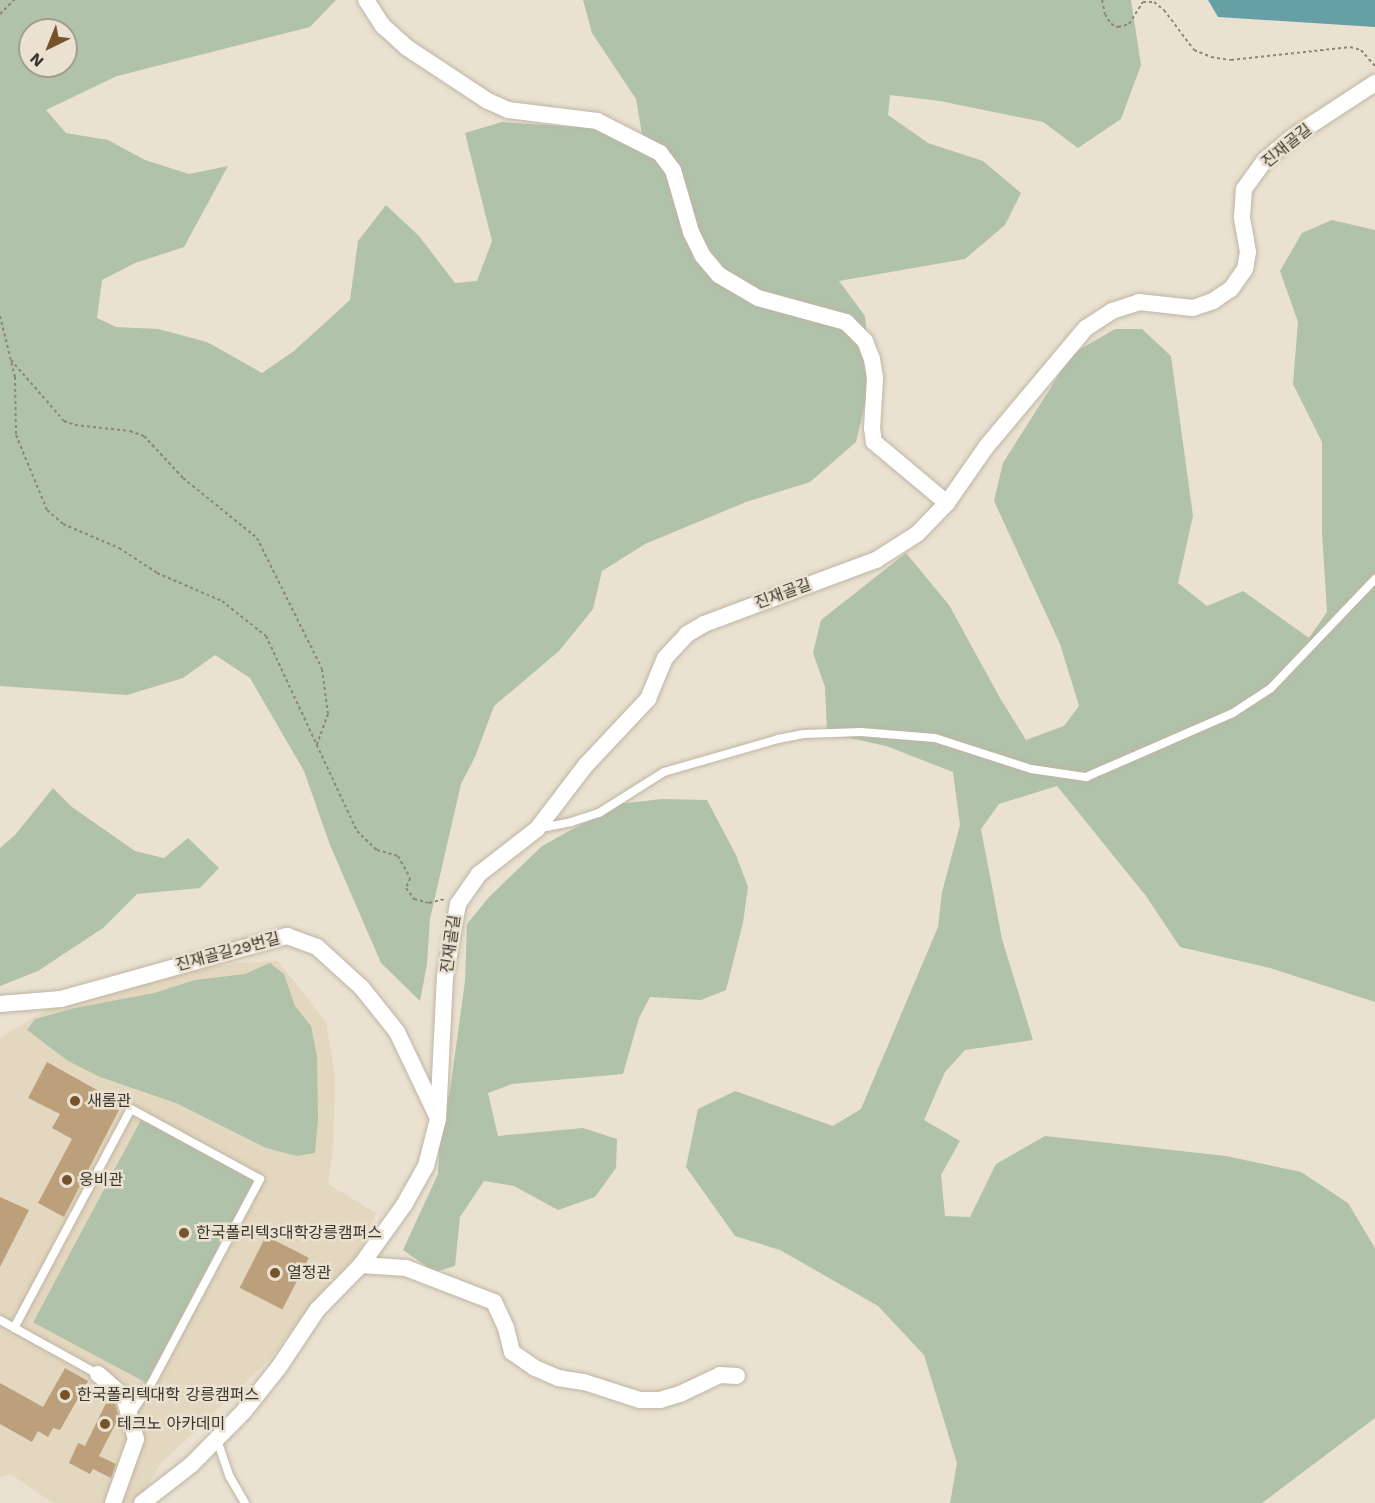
<!DOCTYPE html>
<html>
<head>
<meta charset="utf-8">
<style>
  body { margin:0 }
  #map { position:relative; width:1375px; height:1503px; overflow:hidden; background:#ebe1d0; font-family:"Work Sans","Noto Sans KR",sans-serif }
  div>[style] { position:absolute }
  .built>* { inset:0; background:#e4d7bf }
  .green>* { inset:0; background:#b0c2aa; transform-origin:0 0 }
  .water>* { inset:0; background:#679fa6 }
  .building>* { inset:0; background:#bca07c; transform-origin:0 0 }
  .path>* { height:2px; margin-top:-1px; transform-origin:0; background:repeating-linear-gradient(90deg,#8c867a 0 3px,transparent 0 6px) }
  .roads { filter:drop-shadow(0 0 2px #beb5a5) drop-shadow(0 0 2px #beb5a5) }
  .lane>* { height:8px; margin:-4px; padding:0 4px; transform-origin:4px; border-radius:4px; background:#fff }
  .street>* { height:16px; margin:-8px; padding:0 8px; transform-origin:8px; border-radius:8px; background:#fff }
  .dots>* { width:16px; height:16px; translate:-50% -50%; box-sizing:border-box; border:3px solid #ebe1d0; border-radius:50% }
  span { translate:-50% -50%; white-space:nowrap; text-align:center; line-height:1.15; -webkit-text-stroke:5px #ebe1d0; paint-order:stroke }
  .street-label { font-size:16px; color:#39362f }
  .poi-label { font-size:16px; color:#39362f }
  .left { translate:0 -50%; text-align:left }
  .north { position:absolute; left:18px; top:18px; width:60px; height:60px; box-sizing:border-box; background:#ebe1d0; border:2px solid #a49d90; border-radius:50%; rotate:223deg; font-size:16px; font-weight:700; line-height:24px; text-align:center; color:#39362f }
  .north::after { content:''; display:block; margin:auto; width:21px; height:27px; background:#76542b; clip-path:polygon(50% 0,100% 100%,50% 72%,0 100%) }
</style>
</head>
<body>
<div id="map">
  <div class="built">
    <div style="clip-path:polygon(278px 961px,326px 1022px,335px 1075px,333px 1148px,328px 1184px,376px 1213px,359px 1254px,320px 1294px,269px 1360px,161px 1463px,138px 1503px,53px 1503px,10px 1474px,0 1477px,0 1038px,46px 1010px,185px 973px,236px 963px)"></div>
  </div>
  <div class="green">
    <div style="clip-path:polygon(evenodd,0 0,336px 0,310px 27px,117px 76px,46px 110px,66px 133px,108px 140px,145px 160px,189px 174px,228px 166px,184px 247px,135px 263px,102px 280px,97px 318px,116px 327px,158px 329px,207px 342px,262px 373px,294px 351px,350px 300px,358px 241px,386px 205px,419px 236px,455px 283px,477px 281px,492px 241px,465px 133px,502px 122px,606px 129px,643px 140px,636px 99px,592px 33px,583px 0,1131px 0,1141px 65px,1121px 119px,1078px 148px,1043px 122px,940px 101px,890px 95px,888px 115px,928px 143px,983px 161px,1021px 193px,1005px 225px,965px 259px,839px 281px,865px 316px,871px 379px,856px 442px,810px 482px,746px 502px,645px 544px,602px 571px,593px 609px,559px 651px,494px 706px,475px 757px,461px 784px,430px 919px,427px 964px,420px 1001px,381px 963px,330px 845px,304px 771px,250px 678px,215px 655px,183px 678px,127px 695px,0 686px,0 0,30px 30px,66px 30px,66px 66px,30px 66px,30px 30px)"></div>
    <div style="clip-path:polygon(1332px 220px,1375px 230px,1375px 1002px,1270px 968px,1180px 947px,1146px 896px,1057px 786px,999px 804px,981px 829px,1002px 939px,1033px 1040px,965px 1050px,945px 1072px,924px 1120px,960px 1141px,941px 1175px,945px 1216px,970px 1217px,996px 1164px,1045px 1136px,1226px 1156px,1301px 1172px,1348px 1203px,1375px 1248px,1375px 1418px,1262px 1503px,950px 1503px,957px 1463px,924px 1355px,878px 1306px,780px 1250px,735px 1236px,686px 1167px,698px 1109px,735px 1091px,833px 1126px,861px 1109px,938px 927px,942px 892px,960px 825px,953px 772px,886px 746px,827px 733px,825px 687px,813px 653px,821px 620px,906px 553px,949px 605px,1000px 698px,1026px 740px,1064px 726px,1079px 706px,1060px 644px,994px 501px,1003px 463px,1072px 354px,1115px 329px,1142px 329px,1171px 356px,1193px 516px,1178px 583px,1207px 606px,1243px 591px,1309px 638px,1327px 612px,1322px 532px,1322px 442px,1293px 384px,1298px 322px,1280px 271px,1302px 233px)"></div>
    <div style="clip-path:polygon(53px 788px,72px 807px,135px 851px,164px 858px,188px 838px,219px 868px,200px 888px,137px 894px,103px 928px,38px 971px,0 986px,0 848px,15px 835px)"></div>
    <div style="clip-path:polygon(662px 799px,707px 800px,736px 855px,748px 887px,743px 923px,726px 990px,701px 1000px,650px 997px,639px 1018px,623px 1074px,512px 1084px,488px 1093px,498px 1136px,583px 1128px,617px 1139px,616px 1168px,595px 1197px,558px 1210px,514px 1186px,484px 1181px,460px 1217px,455px 1266px,435px 1272px,403px 1250px,438px 1174px,440px 1133px,450px 1091px,465px 981px,467px 924px,489px 897px,542px 846px,618px 804px)"></div>
    <div style="clip-path:polygon(270px 963px,284px 974px,295px 1006px,311px 1026px,317px 1056px,318px 1120px,315px 1153px,297px 1156px,266px 1148px,176px 1103px,100px 1077px,68px 1061px,27px 1030px,35px 1019px,75px 1008px,154px 993px,195px 980px,245px 974px)"></div>
    <div style="left:143px;top:1116px;width:133px;height:234px;rotate:28deg"></div>
  </div>
  <div class="water">
    <div style="clip-path:polygon(1208px 0,1375px 0,1375px 27px,1218px 17px)"></div>
  </div>
  <div class="building">
    <div style="clip-path:polygon(47px 1062px,122px 1104px,64px 1217px,38px 1203px,72px 1139px,52px 1128px,60px 1114px,28px 1098px)"></div>
    <div style="clip-path:polygon(0 1197px,29px 1210px,0 1267px)"></div>
    <div style="left:266px;top:1236px;width:48px;height:58px;rotate:27deg"></div>
    <div style="clip-path:polygon(65px 1368px,88px 1381px,60px 1430px,53px 1428px,48px 1437px,38px 1431px,32px 1442px,0 1424px,0 1383px,43px 1407px)"></div>
    <div style="clip-path:polygon(109px 1397px,115px 1403px,119px 1417px,99px 1456px,116px 1464px,111px 1478px,93px 1469px,90px 1474px,69px 1463px,78px 1443px,85px 1446px)"></div>
  </div>
  <div class="path">
    <div style="left:1102px;top:0;width:14px;rotate:78deg"></div>
    <div style="left:1105px;top:14px;width:12px;rotate:59deg"></div>
    <div style="left:1111px;top:24px;width:8px;rotate:23deg"></div>
    <div style="left:1118px;top:27px;width:11px;rotate:-15deg"></div>
    <div style="left:1129px;top:24px;width:26px;rotate:-58deg"></div>
    <div style="left:1143px;top:2px;width:11px"></div>
    <div style="left:1154px;top:2px;width:13px;rotate:39deg"></div>
    <div style="left:1164px;top:10px;width:50px;rotate:53.1deg"></div>
    <div style="left:1194px;top:50px;width:18px;rotate:22deg"></div>
    <div style="left:1211px;top:57px;width:20px;rotate:9deg"></div>
    <div style="left:1231px;top:60px;width:120px;rotate:-6.2deg"></div>
    <div style="left:1350px;top:47px;width:11px;rotate:15deg"></div>
    <div style="left:1361px;top:50px;width:21px;rotate:49deg"></div>
    <div style="left:0;top:14px;width:20px;rotate:-45deg"></div>
    <div style="left:0;top:316px;width:63px;rotate:76.2deg"></div>
    <div style="left:15px;top:377px;width:58px;rotate:89deg"></div>
    <div style="left:16px;top:435px;width:81px;rotate:67.5deg"></div>
    <div style="left:47px;top:510px;width:21px;rotate:41deg"></div>
    <div style="left:63px;top:524px;width:61px;rotate:23.2deg"></div>
    <div style="left:119px;top:548px;width:45px;rotate:33.3deg"></div>
    <div style="left:157px;top:573px;width:71px;rotate:23.3deg"></div>
    <div style="left:222px;top:601px;width:56px;rotate:38.5deg"></div>
    <div style="left:266px;top:636px;width:215px;rotate:65deg"></div>
    <div style="left:357px;top:831px;width:28px;rotate:44deg"></div>
    <div style="left:377px;top:850px;width:22px;rotate:16deg"></div>
    <div style="left:398px;top:856px;width:25px;rotate:61deg"></div>
    <div style="left:410px;top:878px;width:11px;rotate:112deg"></div>
    <div style="left:406px;top:888px;width:14px;rotate:54deg"></div>
    <div style="left:414px;top:899px;width:16px;rotate:15deg"></div>
    <div style="left:429px;top:903px;width:16px;rotate:-14deg"></div>
    <div style="left:11px;top:360px;width:81px;rotate:49deg"></div>
    <div style="left:64px;top:421px;width:12px;rotate:20deg"></div>
    <div style="left:75px;top:425px;width:55px;rotate:6.2deg"></div>
    <div style="left:130px;top:431px;width:15px;rotate:20deg"></div>
    <div style="left:144px;top:436px;width:57px;rotate:47.1deg"></div>
    <div style="left:183px;top:478px;width:95px;rotate:39deg"></div>
    <div style="left:257px;top:538px;width:146px;rotate:63.6deg"></div>
    <div style="left:322px;top:669px;width:45px;rotate:82.4deg"></div>
    <div style="left:328px;top:714px;width:33px;rotate:110deg"></div>
  </div>
  <div class="roads">
    <div class="lane">
      <div style="left:541px;top:828px;width:31px;rotate:-11deg"></div>
      <div style="left:571px;top:822px;width:29px;rotate:-18deg"></div>
      <div style="left:599px;top:813px;width:77px;rotate:-32.2deg"></div>
      <div style="left:664px;top:772px;width:119px;rotate:-16.1deg"></div>
      <div style="left:778px;top:739px;width:26px;rotate:-11deg"></div>
      <div style="left:804px;top:734px;width:57px;rotate:-2deg"></div>
      <div style="left:861px;top:732px;width:74px;rotate:4.6deg"></div>
      <div style="left:935px;top:738px;width:101px;rotate:17.9deg"></div>
      <div style="left:1031px;top:769px;width:56px;rotate:8.3deg"></div>
      <div style="left:1086px;top:777px;width:160px;rotate:-23.5deg"></div>
      <div style="left:1233px;top:713px;width:45px;rotate:-33.3deg"></div>
      <div style="left:1271px;top:688px;width:151px;rotate:-46.3deg"></div>
      <div style="left:0;top:1320px;width:112px;rotate:28.9deg"></div>
      <div style="left:14px;top:1328px;width:248px;rotate:-61.9deg"></div>
      <div style="left:131px;top:1109px;width:147px;rotate:28.5deg"></div>
      <div style="left:260px;top:1179px;width:234px;rotate:118deg"></div>
      <div style="left:150px;top:1386px;width:35px;rotate:125deg"></div>
      <div style="left:217px;top:1440px;width:39px;rotate:71deg"></div>
      <div style="left:230px;top:1477px;width:30px;rotate:60deg"></div>
    </div>
    <div class="street">
      <div style="left:366px;top:0;width:31px;rotate:57deg"></div>
      <div style="left:383px;top:26px;width:31px;rotate:42deg"></div>
      <div style="left:406px;top:47px;width:98px;rotate:33.4deg"></div>
      <div style="left:488px;top:101px;width:22px;rotate:24deg"></div>
      <div style="left:508px;top:110px;width:90px;rotate:7deg"></div>
      <div style="left:597px;top:121px;width:71px;rotate:26.9deg"></div>
      <div style="left:660px;top:153px;width:21px;rotate:53deg"></div>
      <div style="left:673px;top:170px;width:65px;rotate:73.8deg"></div>
      <div style="left:691px;top:232px;width:25px;rotate:64deg"></div>
      <div style="left:702px;top:255px;width:26px;rotate:50deg"></div>
      <div style="left:719px;top:275px;width:45px;rotate:30.5deg"></div>
      <div style="left:758px;top:298px;width:91px;rotate:15.3deg"></div>
      <div style="left:846px;top:322px;width:27px;rotate:45deg"></div>
      <div style="left:865px;top:341px;width:19px;rotate:69deg"></div>
      <div style="left:872px;top:359px;width:19px;rotate:81deg"></div>
      <div style="left:875px;top:378px;width:50px;rotate:93.4deg"></div>
      <div style="left:872px;top:428px;width:14px;rotate:82deg"></div>
      <div style="left:874px;top:442px;width:95px;rotate:39.9deg"></div>
      <div style="left:0;top:1004px;width:61px;rotate:-4.7deg"></div>
      <div style="left:61px;top:999px;width:235px;rotate:-15.6deg"></div>
      <div style="left:287px;top:936px;width:32px;rotate:20deg"></div>
      <div style="left:317px;top:947px;width:61px;rotate:42.3deg"></div>
      <div style="left:362px;top:988px;width:56px;rotate:51.5deg"></div>
      <div style="left:397px;top:1032px;width:93px;rotate:64.5deg"></div>
      <div style="left:361px;top:1265px;width:45px;rotate:3.8deg"></div>
      <div style="left:406px;top:1268px;width:94px;rotate:21.1deg"></div>
      <div style="left:494px;top:1302px;width:29px;rotate:65deg"></div>
      <div style="left:506px;top:1328px;width:25px;rotate:76deg"></div>
      <div style="left:512px;top:1352px;width:28px;rotate:35deg"></div>
      <div style="left:535px;top:1368px;width:25px;rotate:23deg"></div>
      <div style="left:558px;top:1378px;width:26px;rotate:9deg"></div>
      <div style="left:584px;top:1382px;width:59px;rotate:17.8deg"></div>
      <div style="left:640px;top:1400px;width:20px"></div>
      <div style="left:660px;top:1400px;width:21px;rotate:-17deg"></div>
      <div style="left:680px;top:1394px;width:44px;rotate:-25.4deg"></div>
      <div style="left:720px;top:1375px;width:17px;rotate:3deg"></div>
      <div style="left:98px;top:1374px;width:35px;rotate:41deg"></div>
      <div style="left:124px;top:1397px;width:44px;rotate:74.1deg"></div>
      <div style="left:136px;top:1439px;width:68px;rotate:109.8deg"></div>
      <div style="left:142px;top:1503px;width:62px;rotate:-37.8deg"></div>
      <div style="left:191px;top:1465px;width:76px;rotate:-45.5deg"></div>
      <div style="left:244px;top:1411px;width:56px;rotate:-51.5deg"></div>
      <div style="left:279px;top:1367px;width:69px;rotate:-56.3deg"></div>
      <div style="left:317px;top:1310px;width:63px;rotate:-45.6deg"></div>
      <div style="left:361px;top:1265px;width:74px;rotate:-54.4deg"></div>
      <div style="left:404px;top:1205px;width:45px;rotate:-60.6deg"></div>
      <div style="left:426px;top:1166px;width:49px;rotate:-75.7deg"></div>
      <div style="left:438px;top:1119px;width:142px;rotate:-87.2deg"></div>
      <div style="left:445px;top:977px;width:74px;rotate:-79.9deg"></div>
      <div style="left:458px;top:904px;width:37px;rotate:-55deg"></div>
      <div style="left:479px;top:874px;width:73px;rotate:-37.8deg"></div>
      <div style="left:537px;top:829px;width:81px;rotate:-52.6deg"></div>
      <div style="left:586px;top:765px;width:91px;rotate:-46.8deg"></div>
      <div style="left:648px;top:699px;width:44px;rotate:-67.5deg"></div>
      <div style="left:665px;top:658px;width:33px;rotate:-47deg"></div>
      <div style="left:687px;top:634px;width:20px;rotate:-30deg"></div>
      <div style="left:704px;top:624px;width:184px;rotate:-20.4deg"></div>
      <div style="left:876px;top:560px;width:49px;rotate:-32.4deg"></div>
      <div style="left:917px;top:534px;width:43px;rotate:-45.9deg"></div>
      <div style="left:947px;top:503px;width:68px;rotate:-55.1deg"></div>
      <div style="left:986px;top:447px;width:155px;rotate:-50deg"></div>
      <div style="left:1086px;top:328px;width:31px;rotate:-33deg"></div>
      <div style="left:1112px;top:311px;width:28px;rotate:-18deg"></div>
      <div style="left:1139px;top:302px;width:54px;rotate:6.3deg"></div>
      <div style="left:1193px;top:308px;width:21px;rotate:-19deg"></div>
      <div style="left:1213px;top:301px;width:22px;rotate:-34deg"></div>
      <div style="left:1231px;top:289px;width:24px;rotate:-55deg"></div>
      <div style="left:1245px;top:269px;width:17px;rotate:-80deg"></div>
      <div style="left:1248px;top:252px;width:36px;rotate:-100deg"></div>
      <div style="left:1242px;top:217px;width:28px;rotate:-86deg"></div>
      <div style="left:1244px;top:189px;width:34px;rotate:-54deg"></div>
      <div style="left:1264px;top:161px;width:39px;rotate:-40deg"></div>
      <div style="left:1294px;top:136px;width:97px;rotate:-33.2deg"></div>
    </div>
  </div>
  <div class="dots">
    <div style="left:75px;top:1101px;background:#76542b"></div>
    <div style="left:67px;top:1180px;background:#76542b"></div>
    <div style="left:184px;top:1233px;background:#76542b"></div>
    <div style="left:275px;top:1273px;background:#76542b"></div>
    <div style="left:65px;top:1395px;background:#76542b"></div>
    <div style="left:105px;top:1424px;background:#76542b"></div>
  </div>
  <div class="street-label">
    <span style="left:1287px;top:146px;rotate:-39deg">진재골길</span>
    <span style="left:783px;top:594px;rotate:-20deg">진재골길</span>
    <span style="left:451px;top:944px;rotate:-82deg">진재골길</span>
    <span style="left:228px;top:952px;rotate:-15deg">진재골길29번길</span>
  </div>
  <div class="poi-label">
    <span class="left" style="left:87px;top:1101px">새롬관</span>
    <span class="left" style="left:79px;top:1180px">웅비관</span>
    <span class="left" style="left:196px;top:1233px">한국폴리텍3대학강릉캠퍼스</span>
    <span class="left" style="left:287px;top:1273px">열정관</span>
    <span class="left" style="left:77px;top:1395px">한국폴리텍대학 강릉캠퍼스</span>
    <span class="left" style="left:117px;top:1424px">테크노 아카데미</span>
  </div>
  <div class="north">N</div>
</div>
</body>
</html>
